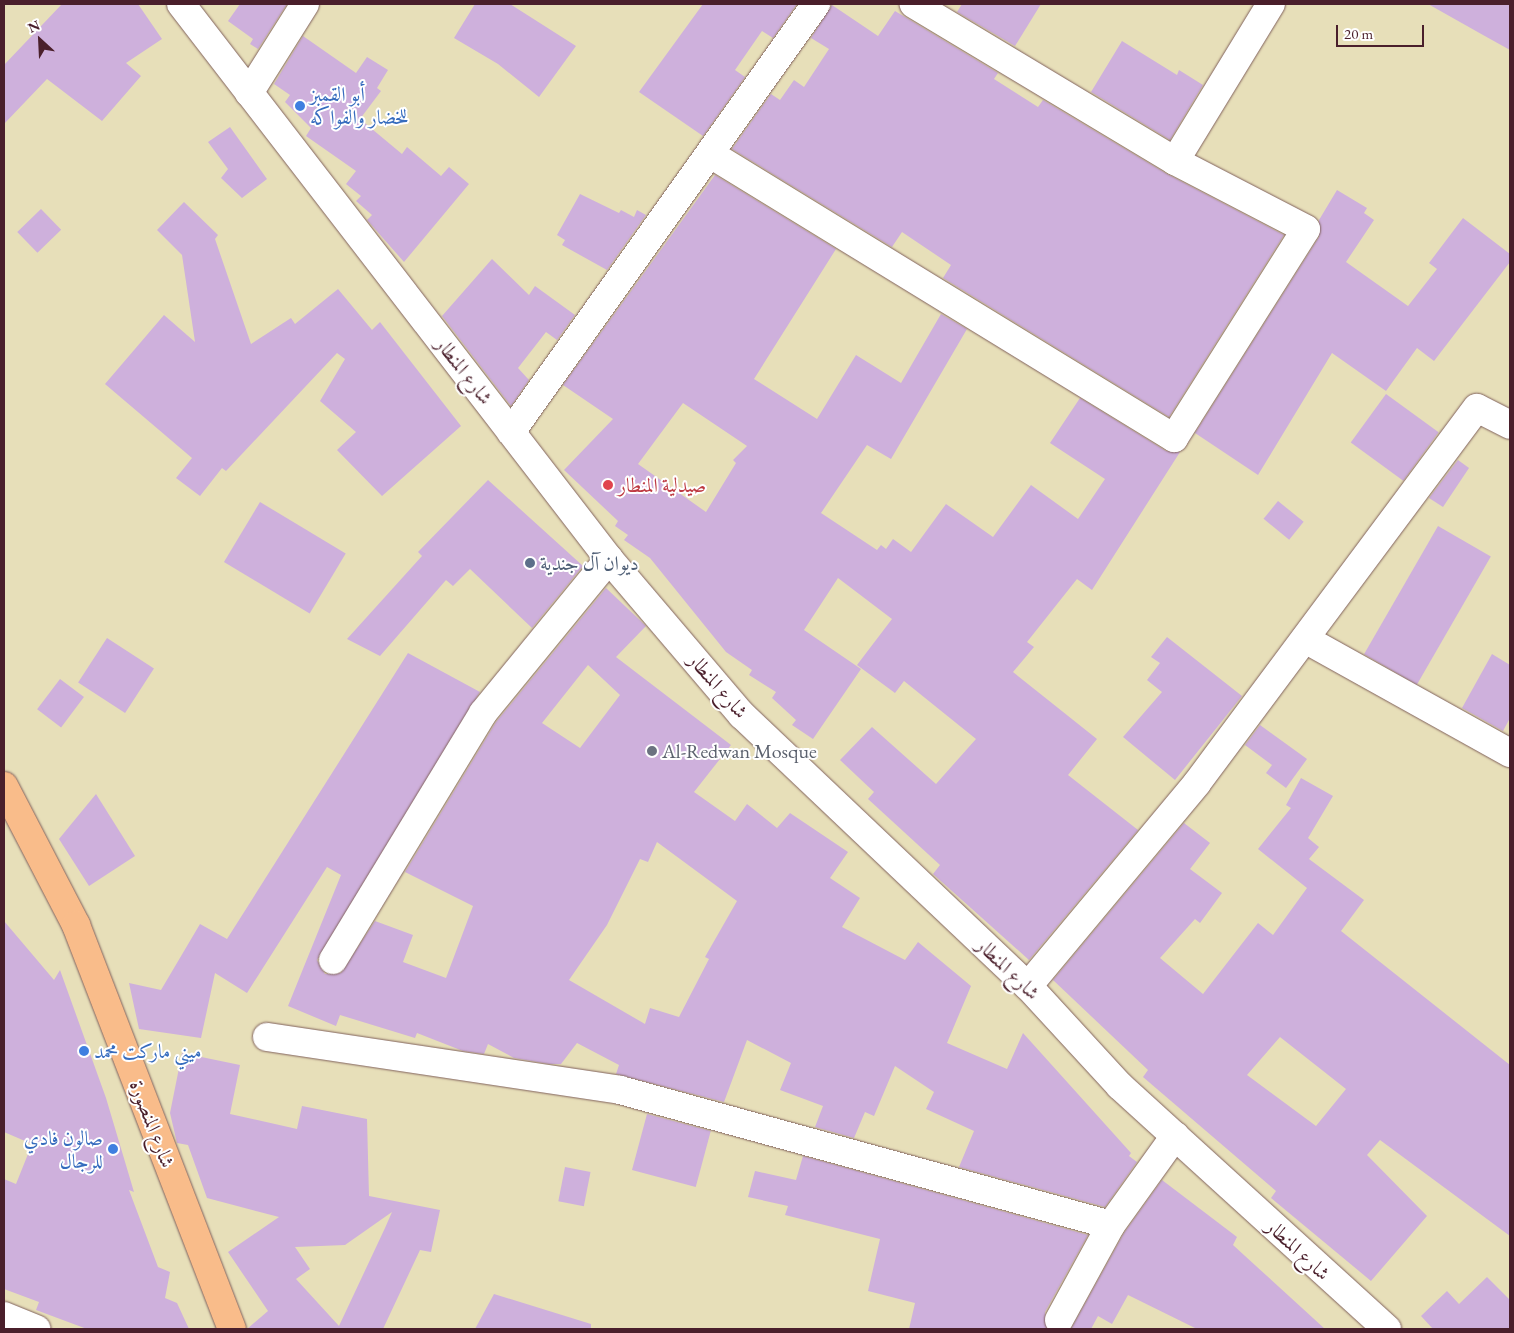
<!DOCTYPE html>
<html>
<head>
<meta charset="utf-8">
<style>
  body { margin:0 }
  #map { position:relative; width:1514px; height:1333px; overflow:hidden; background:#e7dfb9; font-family:"EB Garamond",Amiri,serif }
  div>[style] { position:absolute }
  .building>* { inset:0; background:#ceb0dc; transform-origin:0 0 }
  .roads { filter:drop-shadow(0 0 1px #81625d) drop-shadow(0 0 1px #81625d) }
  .minor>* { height:28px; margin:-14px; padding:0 14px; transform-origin:14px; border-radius:14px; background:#fff }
  .major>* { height:28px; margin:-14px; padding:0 14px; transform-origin:14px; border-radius:14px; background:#f9bc8a }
  .dots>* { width:14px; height:14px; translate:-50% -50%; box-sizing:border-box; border:2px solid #fff; border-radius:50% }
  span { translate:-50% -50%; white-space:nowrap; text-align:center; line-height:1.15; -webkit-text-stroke:4px #fff; paint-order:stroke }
  .shop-label { font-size:20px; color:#366cbe }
  .left { translate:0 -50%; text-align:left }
  .right { translate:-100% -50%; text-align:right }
  .street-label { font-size:20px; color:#4a1f2b }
  .health-label { font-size:20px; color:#be3a42 }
  .service-label { font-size:20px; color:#4e5e75 }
  .worship-label { font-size:20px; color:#5b616d }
  .frame { position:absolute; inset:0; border:5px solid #4a1f2b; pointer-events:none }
  .north { position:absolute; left:15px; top:15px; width:50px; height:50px; -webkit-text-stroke:4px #fff; paint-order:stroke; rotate:335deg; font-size:14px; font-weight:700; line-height:20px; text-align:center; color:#4a1f2b }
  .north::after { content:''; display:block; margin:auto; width:18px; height:22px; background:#4a1f2b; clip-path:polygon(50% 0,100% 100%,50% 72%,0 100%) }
  .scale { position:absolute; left:1336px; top:25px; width:88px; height:22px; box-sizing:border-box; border:2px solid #4a1f2b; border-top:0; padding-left:6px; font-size:15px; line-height:18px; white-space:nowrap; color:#4a1f2b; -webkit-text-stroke:4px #fff; paint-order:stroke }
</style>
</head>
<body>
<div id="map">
  <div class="building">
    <div style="clip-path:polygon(62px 4px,138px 4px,162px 39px,126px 63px,141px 76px,102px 121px,47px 79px,4px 124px,4px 65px)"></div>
    <div style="clip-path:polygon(240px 4px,287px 4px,258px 49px,250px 44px,253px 39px,228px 21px)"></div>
    <div style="clip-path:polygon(475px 4px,510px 4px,576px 46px,539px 97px,498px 64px,454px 38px)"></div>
    <div style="clip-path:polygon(703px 4px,797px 4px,773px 38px,762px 31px,735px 70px,745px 77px,703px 136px,639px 92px)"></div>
    <div style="clip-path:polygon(962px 4px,1041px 4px,1015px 46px,957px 12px)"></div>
    <div style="clip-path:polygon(1428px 4px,1510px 4px,1510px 50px,1483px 35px)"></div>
    <div style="clip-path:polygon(832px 5px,878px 36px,895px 11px,998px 73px,994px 79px,1038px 107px,1043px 100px,1167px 174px,1284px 235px,1169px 417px,943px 278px,951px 265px,902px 232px,892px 247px,732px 149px,771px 94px,780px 100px,794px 80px,804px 87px,829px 49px,811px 38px)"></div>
    <div style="clip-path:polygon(303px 36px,356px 73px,367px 57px,388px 70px,377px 88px,381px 91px,360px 119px,402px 154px,407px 147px,441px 176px,449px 167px,469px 184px,404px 262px,367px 220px,372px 215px,356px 201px,361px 196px,346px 184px,356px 171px,306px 136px,311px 128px,285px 102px,290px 95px,274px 84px)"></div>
    <div style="clip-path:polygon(1122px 41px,1177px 75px,1179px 70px,1203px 85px,1170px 140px,1091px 92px)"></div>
    <div style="clip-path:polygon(230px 127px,267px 179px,242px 198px,221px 178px,228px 169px,208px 142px)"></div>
    <div style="clip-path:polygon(evenodd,715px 175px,836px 249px,754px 379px,817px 419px,856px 355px,901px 383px,941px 314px,967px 329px,891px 459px,867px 445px,821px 513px,877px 550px,881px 545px,886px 549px,893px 539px,911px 552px,946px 504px,993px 537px,1031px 485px,1078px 519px,1105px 479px,1050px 443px,1080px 398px,1166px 451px,1180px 452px,1092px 590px,1077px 579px,1027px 642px,1034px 647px,1013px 672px,1097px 739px,1068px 775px,1138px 830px,1029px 960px,933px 874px,940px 865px,868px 799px,874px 792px,840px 760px,872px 727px,936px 784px,976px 739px,904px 681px,895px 693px,857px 665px,892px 619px,838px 578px,804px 630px,861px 669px,813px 739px,792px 725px,796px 720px,772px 698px,776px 692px,749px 675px,752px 670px,726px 652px,650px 558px,624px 540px,628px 535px,615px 526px,618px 521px,564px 470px,613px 419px,563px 385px,715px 175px,683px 403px,747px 446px,733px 460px,736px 463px,706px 512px,638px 464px,683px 403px)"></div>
    <div style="clip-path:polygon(1337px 190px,1367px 208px,1364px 213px,1374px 220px,1346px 262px,1408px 306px,1437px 269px,1429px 263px,1463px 218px,1510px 254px,1510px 262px,1434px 361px,1417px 348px,1386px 391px,1332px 353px,1258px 475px,1195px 433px,1319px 237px,1319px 220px)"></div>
    <div style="clip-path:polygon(580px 194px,619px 213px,621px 210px,634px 217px,637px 210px,646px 215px,607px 270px,562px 245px,565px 240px,557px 235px)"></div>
    <div style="clip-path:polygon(184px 202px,218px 235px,215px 239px,251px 344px,291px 318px,295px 324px,338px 289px,372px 330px,380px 322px,461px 426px,382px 496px,337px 450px,356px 432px,320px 401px,345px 359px,337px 353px,226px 471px,222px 468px,200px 496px,176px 478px,192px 458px,105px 384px,164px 315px,195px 342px,182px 255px,157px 230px)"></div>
    <div style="left:41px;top:209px;width:29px;height:33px;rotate:46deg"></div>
    <div style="clip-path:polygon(492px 259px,529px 295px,535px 286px,575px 315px,557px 340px,546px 332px,518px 368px,529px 380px,511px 406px,442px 316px)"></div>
    <div style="left:1386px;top:394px;width:65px;height:60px;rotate:36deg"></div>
    <div style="clip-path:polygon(1458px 460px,1469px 468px,1443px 507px,1429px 498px)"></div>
    <div style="clip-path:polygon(488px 480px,583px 566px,532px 628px,470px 569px,453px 586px,446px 580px,380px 656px,347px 639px,422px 556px,418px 552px)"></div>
    <div style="left:1278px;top:501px;width:33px;height:23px;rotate:39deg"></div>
    <div style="left:260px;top:502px;width:100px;height:70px;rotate:31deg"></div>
    <div style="left:1438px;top:526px;width:61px;height:148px;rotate:30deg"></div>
    <div style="clip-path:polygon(evenodd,606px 588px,646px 626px,616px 657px,731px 745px,694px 792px,735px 821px,747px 804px,777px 828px,790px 813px,848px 852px,830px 878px,860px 898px,842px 927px,905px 960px,918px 942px,971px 986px,947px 1043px,1007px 1069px,1023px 1033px,1131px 1153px,1129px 1156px,1137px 1162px,1105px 1207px,959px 1167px,974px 1131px,926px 1109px,934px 1092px,895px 1066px,874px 1116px,865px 1112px,854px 1138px,815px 1127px,823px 1106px,780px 1090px,791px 1063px,747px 1040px,724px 1102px,616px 1074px,619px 1065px,577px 1043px,561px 1064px,549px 1064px,514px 1058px,488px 1044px,484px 1054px,463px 1051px,417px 1033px,415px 1038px,340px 1015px,336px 1026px,288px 1006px,341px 875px,327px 867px,247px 993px,215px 973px,201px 1038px,139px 1029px,129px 983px,161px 990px,200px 924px,227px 939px,408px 653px,480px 692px,317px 960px,325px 974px,341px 973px,375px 921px,413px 935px,403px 962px,446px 978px,473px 906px,405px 872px,496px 722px,606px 588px,588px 665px,620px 695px,580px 748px,542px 723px,588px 665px,606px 588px,657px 842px,737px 901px,705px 957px,709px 959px,679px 1017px,650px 1008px,645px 1024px,569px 980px,607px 925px,640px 859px,648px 862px,657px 842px)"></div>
    <div style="clip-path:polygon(1167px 637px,1242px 696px,1175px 780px,1123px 737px,1162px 692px,1147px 680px,1160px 663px,1151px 657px)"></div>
    <div style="left:107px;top:638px;width:56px;height:53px;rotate:33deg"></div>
    <div style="clip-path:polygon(1492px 654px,1510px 665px,1510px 718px,1503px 731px,1462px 708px)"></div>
    <div style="left:60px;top:679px;width:30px;height:38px;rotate:37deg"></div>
    <div style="clip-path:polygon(1260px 725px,1307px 759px,1286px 788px,1266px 773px,1272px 765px,1245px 745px)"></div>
    <div style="clip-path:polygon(evenodd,1301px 778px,1333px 796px,1308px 838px,1319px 847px,1309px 859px,1364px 900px,1341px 931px,1510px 1065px,1510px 1236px,1380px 1140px,1367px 1155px,1427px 1216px,1371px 1281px,1271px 1198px,1276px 1191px,1143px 1077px,1148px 1070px,1053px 980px,1184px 823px,1210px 843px,1190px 869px,1222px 893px,1200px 923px,1195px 919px,1160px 958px,1203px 994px,1258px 923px,1273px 935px,1307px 888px,1258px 849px,1291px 808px,1286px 805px,1301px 778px,1280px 1037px,1346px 1089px,1316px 1126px,1247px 1075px,1280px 1037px)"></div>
    <div style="clip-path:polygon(96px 794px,135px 856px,89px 886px,59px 839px)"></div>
    <div style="clip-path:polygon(4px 921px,54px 980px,60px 970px,106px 1098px,134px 1192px,129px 1190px,158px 1267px,170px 1272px,165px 1298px,177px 1303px,189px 1329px,87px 1329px,36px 1310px,39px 1302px,4px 1289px,4px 1179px,16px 1184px,32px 1144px,4px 1132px)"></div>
    <div style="clip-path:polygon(evenodd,182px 1053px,240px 1065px,230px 1114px,297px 1129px,302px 1106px,367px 1119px,369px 1196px,440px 1210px,431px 1252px,420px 1250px,383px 1329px,247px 1329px,268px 1311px,228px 1252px,279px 1217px,207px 1198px,188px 1145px,177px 1143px,170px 1113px,182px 1053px,392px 1212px,385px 1228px,339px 1326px,296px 1279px,310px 1269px,295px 1247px,345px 1245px,392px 1212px)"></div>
    <div style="left:647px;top:1114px;width:66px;height:58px;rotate:15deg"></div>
    <div style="clip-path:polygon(803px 1156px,1088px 1235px,1045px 1312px,1047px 1329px,909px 1329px,915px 1303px,868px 1291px,880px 1239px,785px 1215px,788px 1206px,748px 1197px,755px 1171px,796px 1180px)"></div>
    <div style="left:565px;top:1167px;width:26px;height:35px;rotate:11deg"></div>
    <div style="clip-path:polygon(1162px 1180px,1237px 1237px,1233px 1245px,1325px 1329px,1197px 1329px,1128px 1295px,1112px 1324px,1098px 1316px,1091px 1329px,1071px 1329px,1124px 1233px)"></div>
    <div style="clip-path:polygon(1487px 1277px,1510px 1300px,1510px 1329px,1433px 1329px,1421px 1316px,1447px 1291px,1459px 1304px)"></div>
    <div style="clip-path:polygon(494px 1294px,591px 1324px,591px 1329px,475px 1329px)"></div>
  </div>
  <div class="roads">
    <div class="minor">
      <div style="left:181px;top:4px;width:701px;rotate:52.36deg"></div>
      <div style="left:609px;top:559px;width:205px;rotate:49.6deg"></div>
      <div style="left:742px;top:715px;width:394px;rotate:43.5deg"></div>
      <div style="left:1028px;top:986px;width:136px;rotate:47.4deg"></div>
      <div style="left:1120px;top:1086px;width:361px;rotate:42.3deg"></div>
      <div style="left:249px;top:93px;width:105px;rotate:-57.8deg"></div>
      <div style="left:712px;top:155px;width:542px;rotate:31.49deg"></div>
      <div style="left:1174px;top:438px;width:247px;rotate:-57.7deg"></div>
      <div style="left:1306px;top:229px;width:148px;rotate:-152.6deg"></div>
      <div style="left:1175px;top:161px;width:305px;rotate:-149deg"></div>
      <div style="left:1175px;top:161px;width:184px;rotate:-58.6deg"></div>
      <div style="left:511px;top:432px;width:526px;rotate:-54.53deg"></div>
      <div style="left:1305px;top:639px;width:235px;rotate:29.1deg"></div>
      <div style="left:333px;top:960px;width:289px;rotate:-58.7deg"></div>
      <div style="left:483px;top:713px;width:199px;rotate:-50.7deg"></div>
      <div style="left:1028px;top:986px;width:264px;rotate:-50.2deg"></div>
      <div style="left:1197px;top:783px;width:468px;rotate:-53.3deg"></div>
      <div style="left:1477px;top:408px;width:37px;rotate:27deg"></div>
      <div style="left:267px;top:1037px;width:357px;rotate:8.5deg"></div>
      <div style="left:620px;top:1090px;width:509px;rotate:15.37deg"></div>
      <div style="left:4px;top:1316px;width:35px;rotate:22deg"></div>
      <div style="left:1059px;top:1320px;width:108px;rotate:-61.3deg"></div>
      <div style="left:1111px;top:1225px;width:110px;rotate:-54.3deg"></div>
    </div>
    <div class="major">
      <div style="left:4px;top:786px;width:157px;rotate:62.6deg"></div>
      <div style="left:76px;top:925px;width:433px;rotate:68.9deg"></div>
    </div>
  </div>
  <div class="dots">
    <div style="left:300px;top:106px;background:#3f7fe0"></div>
    <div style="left:608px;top:485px;background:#e0444e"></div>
    <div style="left:530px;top:563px;background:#5c6f8a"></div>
    <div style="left:652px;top:751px;background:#6b7280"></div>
    <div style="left:84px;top:1051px;background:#3f7fe0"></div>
    <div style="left:113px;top:1149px;background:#3f7fe0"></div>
  </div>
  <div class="shop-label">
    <span class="left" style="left:310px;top:106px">أبو القمبز<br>للخضار والفواكه</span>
    <span class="left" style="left:94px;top:1051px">ميني ماركت محمد</span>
    <span class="right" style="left:103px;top:1150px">صالون فادي<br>للرجال</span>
  </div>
  <div class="street-label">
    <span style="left:464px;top:371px;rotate:52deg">شارع المنطار</span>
    <span style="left:718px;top:686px;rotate:49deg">شارع المنطار</span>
    <span style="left:1008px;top:969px;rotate:44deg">شارع المنطار</span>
    <span style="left:152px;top:1124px;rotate:69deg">شارع المنصورة</span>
    <span style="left:1298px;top:1250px;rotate:43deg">شارع المنطار</span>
  </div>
  <div class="health-label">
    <span class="left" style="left:618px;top:485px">صيدلية المنطار</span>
  </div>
  <div class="service-label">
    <span class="left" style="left:540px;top:563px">ديوان آل جندية</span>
  </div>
  <div class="worship-label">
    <span class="left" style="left:662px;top:751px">Al-Redwan Mosque</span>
  </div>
  <div class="frame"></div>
  <div class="north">N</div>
  <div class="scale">20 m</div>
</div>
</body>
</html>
